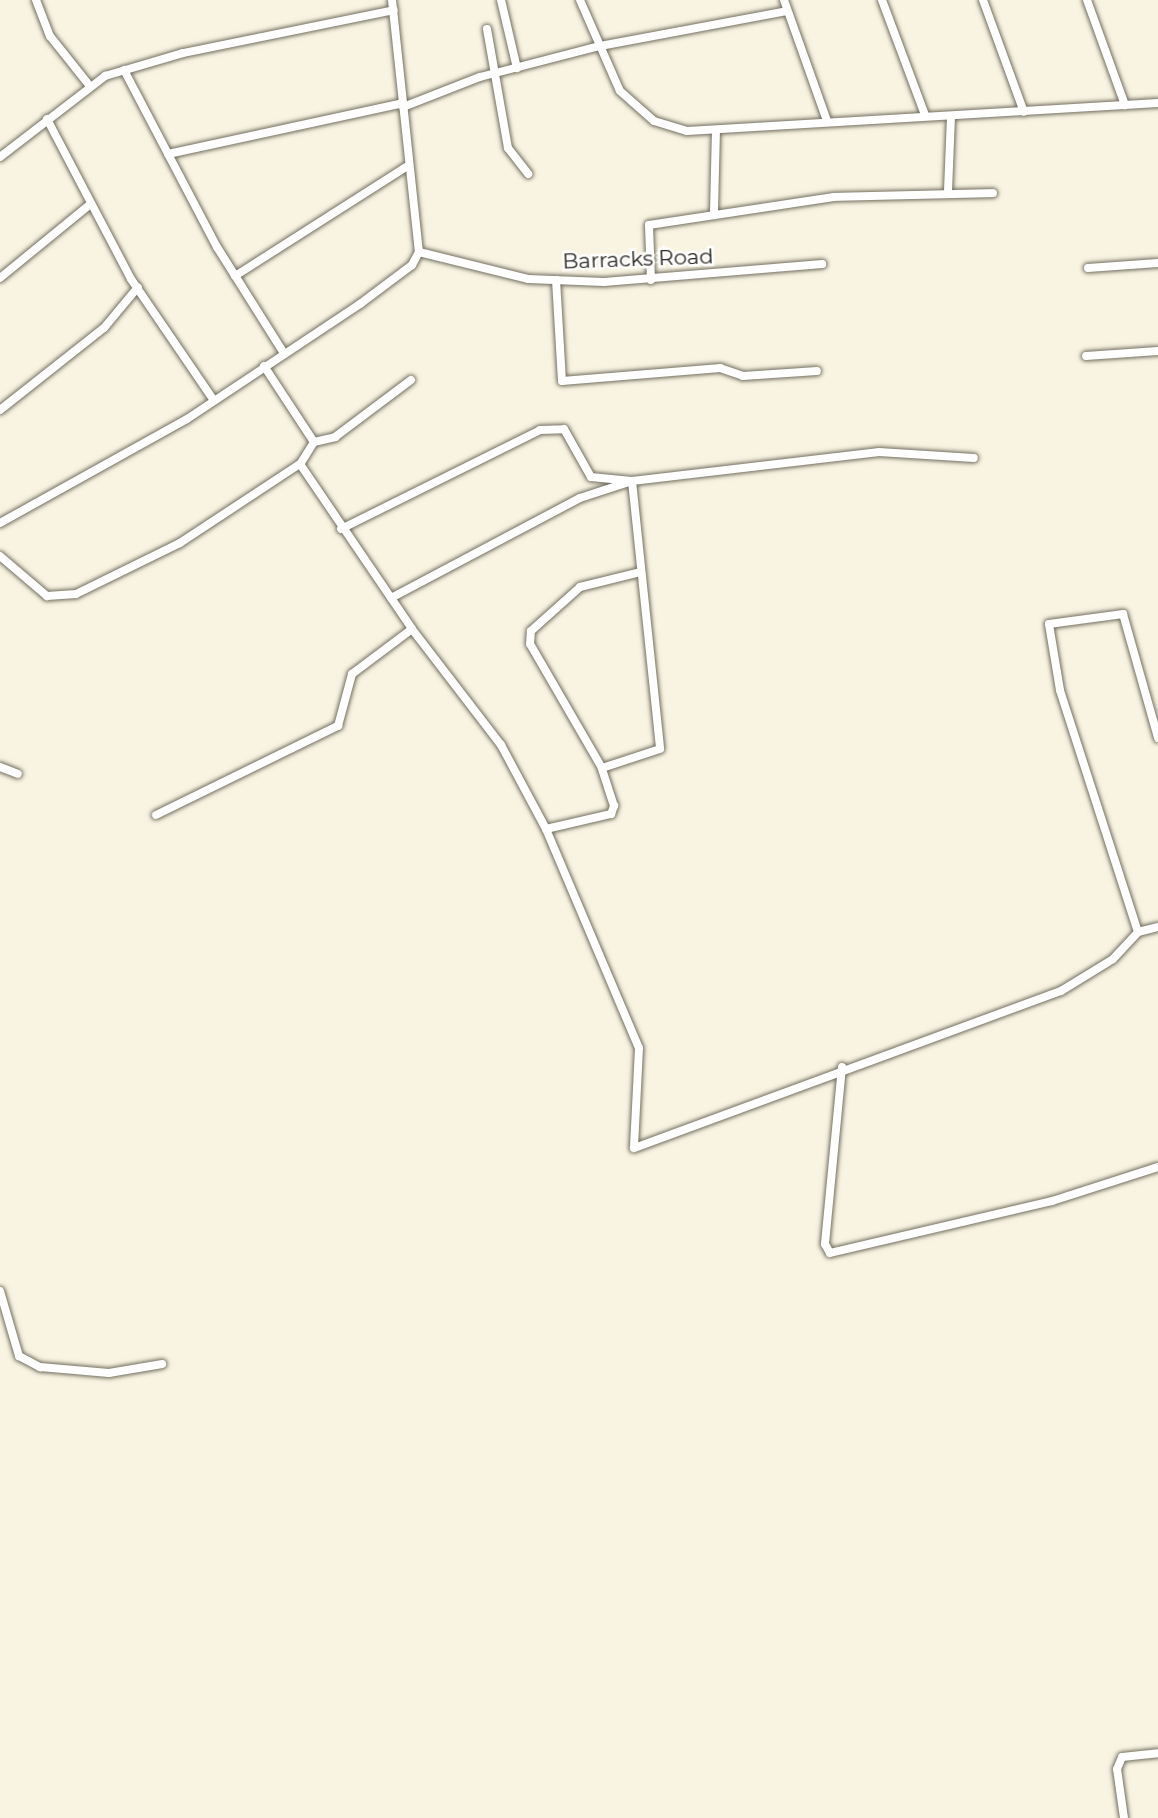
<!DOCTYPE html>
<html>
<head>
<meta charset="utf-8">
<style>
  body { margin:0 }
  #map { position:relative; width:1158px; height:1818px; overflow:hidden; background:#f9f4e2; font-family:Montserrat,sans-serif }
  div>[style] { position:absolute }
  .roads { filter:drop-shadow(0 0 2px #736f60) drop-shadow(0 0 2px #736f60) }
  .street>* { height:8px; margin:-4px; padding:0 4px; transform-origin:4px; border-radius:4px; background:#fff }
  span { translate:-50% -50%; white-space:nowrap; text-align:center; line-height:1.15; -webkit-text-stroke:5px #fff; paint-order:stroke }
  .street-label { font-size:21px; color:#282620 }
</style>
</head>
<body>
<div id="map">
  <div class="roads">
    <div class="street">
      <div style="left:36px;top:0;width:39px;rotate:69deg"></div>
      <div style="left:50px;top:36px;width:63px;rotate:51.5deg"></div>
      <div style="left:392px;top:0;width:253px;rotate:83.9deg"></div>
      <div style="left:419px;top:252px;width:112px;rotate:13.9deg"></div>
      <div style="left:528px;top:279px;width:76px;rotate:2.3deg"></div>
      <div style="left:604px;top:282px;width:219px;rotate:-4.7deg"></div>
      <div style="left:501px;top:0;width:70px;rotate:76.8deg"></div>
      <div style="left:580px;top:0;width:99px;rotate:66.3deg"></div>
      <div style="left:620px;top:91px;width:45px;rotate:41.4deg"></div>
      <div style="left:654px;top:121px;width:34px;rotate:17deg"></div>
      <div style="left:687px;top:131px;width:472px;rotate:-3.4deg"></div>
      <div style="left:784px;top:0;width:128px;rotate:70.4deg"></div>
      <div style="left:882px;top:0;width:123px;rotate:69.5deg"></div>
      <div style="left:983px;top:0;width:119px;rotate:69.9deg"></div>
      <div style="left:1087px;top:0;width:112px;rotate:70.1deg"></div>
      <div style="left:487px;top:29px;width:121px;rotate:80deg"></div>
      <div style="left:508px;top:148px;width:33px;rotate:52deg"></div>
      <div style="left:124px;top:70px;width:200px;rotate:62.3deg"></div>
      <div style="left:217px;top:247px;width:124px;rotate:57.8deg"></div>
      <div style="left:403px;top:107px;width:83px;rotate:-21.3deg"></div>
      <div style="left:480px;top:77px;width:124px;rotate:-14.5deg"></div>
      <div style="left:600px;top:46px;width:190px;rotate:-10.6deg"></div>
      <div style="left:47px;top:119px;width:181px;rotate:62.3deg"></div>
      <div style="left:131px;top:279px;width:145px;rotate:55.7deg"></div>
      <div style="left:168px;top:154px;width:240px;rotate:-12.2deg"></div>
      <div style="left:0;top:157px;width:133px;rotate:-37.6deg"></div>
      <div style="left:105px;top:76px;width:81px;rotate:-16.4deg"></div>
      <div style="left:183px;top:53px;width:215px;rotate:-11.5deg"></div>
      <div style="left:948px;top:191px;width:74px;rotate:-87.7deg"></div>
      <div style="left:714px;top:211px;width:81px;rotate:-88.6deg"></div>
      <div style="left:1088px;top:268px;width:70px;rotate:-4.1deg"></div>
      <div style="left:235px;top:276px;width:203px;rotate:-32.5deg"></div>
      <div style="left:0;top:278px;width:114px;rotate:-39.3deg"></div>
      <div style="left:556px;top:280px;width:101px;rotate:86.6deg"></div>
      <div style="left:562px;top:381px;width:159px;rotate:-4.7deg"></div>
      <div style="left:720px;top:368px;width:24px;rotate:19deg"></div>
      <div style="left:743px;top:376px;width:74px;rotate:-3.9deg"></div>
      <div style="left:651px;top:280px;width:55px;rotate:-92.1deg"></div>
      <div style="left:649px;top:225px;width:187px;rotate:-8.6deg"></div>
      <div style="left:834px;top:197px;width:159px;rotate:-1.4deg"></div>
      <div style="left:1086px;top:356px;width:72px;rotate:-4deg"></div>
      <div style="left:264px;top:366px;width:91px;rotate:56.7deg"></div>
      <div style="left:314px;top:442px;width:26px;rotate:122deg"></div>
      <div style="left:300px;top:464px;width:199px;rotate:55.8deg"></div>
      <div style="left:412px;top:629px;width:146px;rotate:52.5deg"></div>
      <div style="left:501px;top:745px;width:95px;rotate:61.8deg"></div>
      <div style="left:546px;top:829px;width:238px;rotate:67deg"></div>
      <div style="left:639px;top:1048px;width:100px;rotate:92.9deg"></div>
      <div style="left:634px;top:1148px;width:455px;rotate:-20.2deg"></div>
      <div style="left:1061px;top:991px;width:61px;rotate:-31.6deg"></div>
      <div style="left:1113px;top:959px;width:37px;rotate:-47deg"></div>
      <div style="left:1138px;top:932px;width:21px;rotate:-14deg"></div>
      <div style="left:0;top:410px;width:132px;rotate:-38.3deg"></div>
      <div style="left:104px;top:328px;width:53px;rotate:-50.3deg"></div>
      <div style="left:314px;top:442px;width:22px;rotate:-13deg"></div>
      <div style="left:335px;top:437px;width:95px;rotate:-36.9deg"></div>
      <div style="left:0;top:523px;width:214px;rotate:-29.1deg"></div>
      <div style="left:187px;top:419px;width:208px;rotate:-33.6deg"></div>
      <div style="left:360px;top:304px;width:65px;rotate:-36.9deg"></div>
      <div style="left:412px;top:265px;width:15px;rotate:-62deg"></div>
      <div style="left:341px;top:529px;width:222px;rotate:-26.4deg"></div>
      <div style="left:540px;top:430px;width:24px;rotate:-2deg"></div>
      <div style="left:564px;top:429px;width:55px;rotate:60.6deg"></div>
      <div style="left:591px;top:477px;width:41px;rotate:5.6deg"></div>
      <div style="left:632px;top:481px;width:269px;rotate:84deg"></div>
      <div style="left:660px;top:749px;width:61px;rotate:161.9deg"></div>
      <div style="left:0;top:556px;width:62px;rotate:40.4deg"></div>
      <div style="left:47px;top:596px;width:29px;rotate:-4deg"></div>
      <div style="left:76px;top:594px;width:116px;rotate:-26.1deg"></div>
      <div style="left:180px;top:543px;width:144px;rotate:-33.4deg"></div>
      <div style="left:391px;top:598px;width:214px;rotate:-27.9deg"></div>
      <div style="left:580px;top:498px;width:55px;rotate:-18.1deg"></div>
      <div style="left:632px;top:481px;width:249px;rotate:-6.7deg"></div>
      <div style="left:879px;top:452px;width:95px;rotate:3.6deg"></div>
      <div style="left:0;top:767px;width:19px;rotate:21deg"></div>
      <div style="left:156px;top:815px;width:203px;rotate:-26.1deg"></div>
      <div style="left:338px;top:726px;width:54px;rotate:-74.9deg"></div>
      <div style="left:352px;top:674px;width:75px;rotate:-36.9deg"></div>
      <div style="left:546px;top:829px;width:67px;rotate:-13deg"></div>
      <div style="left:611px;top:814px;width:9px;rotate:-69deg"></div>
      <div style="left:614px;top:806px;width:40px;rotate:-108deg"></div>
      <div style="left:602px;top:768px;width:143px;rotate:-120.1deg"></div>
      <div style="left:530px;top:644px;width:13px;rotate:-86deg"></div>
      <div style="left:531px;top:631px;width:66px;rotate:-41.9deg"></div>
      <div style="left:580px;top:587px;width:63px;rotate:-13.8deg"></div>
      <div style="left:1138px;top:932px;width:254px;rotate:-107.9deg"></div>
      <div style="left:1060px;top:690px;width:67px;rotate:-99.5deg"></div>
      <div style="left:1049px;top:624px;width:75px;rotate:-7.7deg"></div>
      <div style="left:1123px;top:614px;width:129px;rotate:74.2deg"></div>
      <div style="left:842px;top:1067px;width:178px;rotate:95.5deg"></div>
      <div style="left:825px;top:1244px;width:10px;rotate:61deg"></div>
      <div style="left:830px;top:1253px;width:228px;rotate:-13.2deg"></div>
      <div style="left:1052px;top:1201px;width:111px;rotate:-17.8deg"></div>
      <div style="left:0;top:1291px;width:68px;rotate:73.7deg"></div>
      <div style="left:19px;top:1356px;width:24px;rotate:28deg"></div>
      <div style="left:40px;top:1367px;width:69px;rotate:5deg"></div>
      <div style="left:109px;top:1373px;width:54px;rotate:-9.6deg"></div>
      <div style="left:1124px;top:1818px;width:49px;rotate:-98.1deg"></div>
      <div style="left:1117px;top:1769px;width:13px;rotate:-67deg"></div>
      <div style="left:1122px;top:1757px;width:36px;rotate:-6deg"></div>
    </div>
  </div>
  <div class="street-label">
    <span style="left:638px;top:259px;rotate:-2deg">Barracks Road</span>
  </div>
</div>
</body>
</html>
